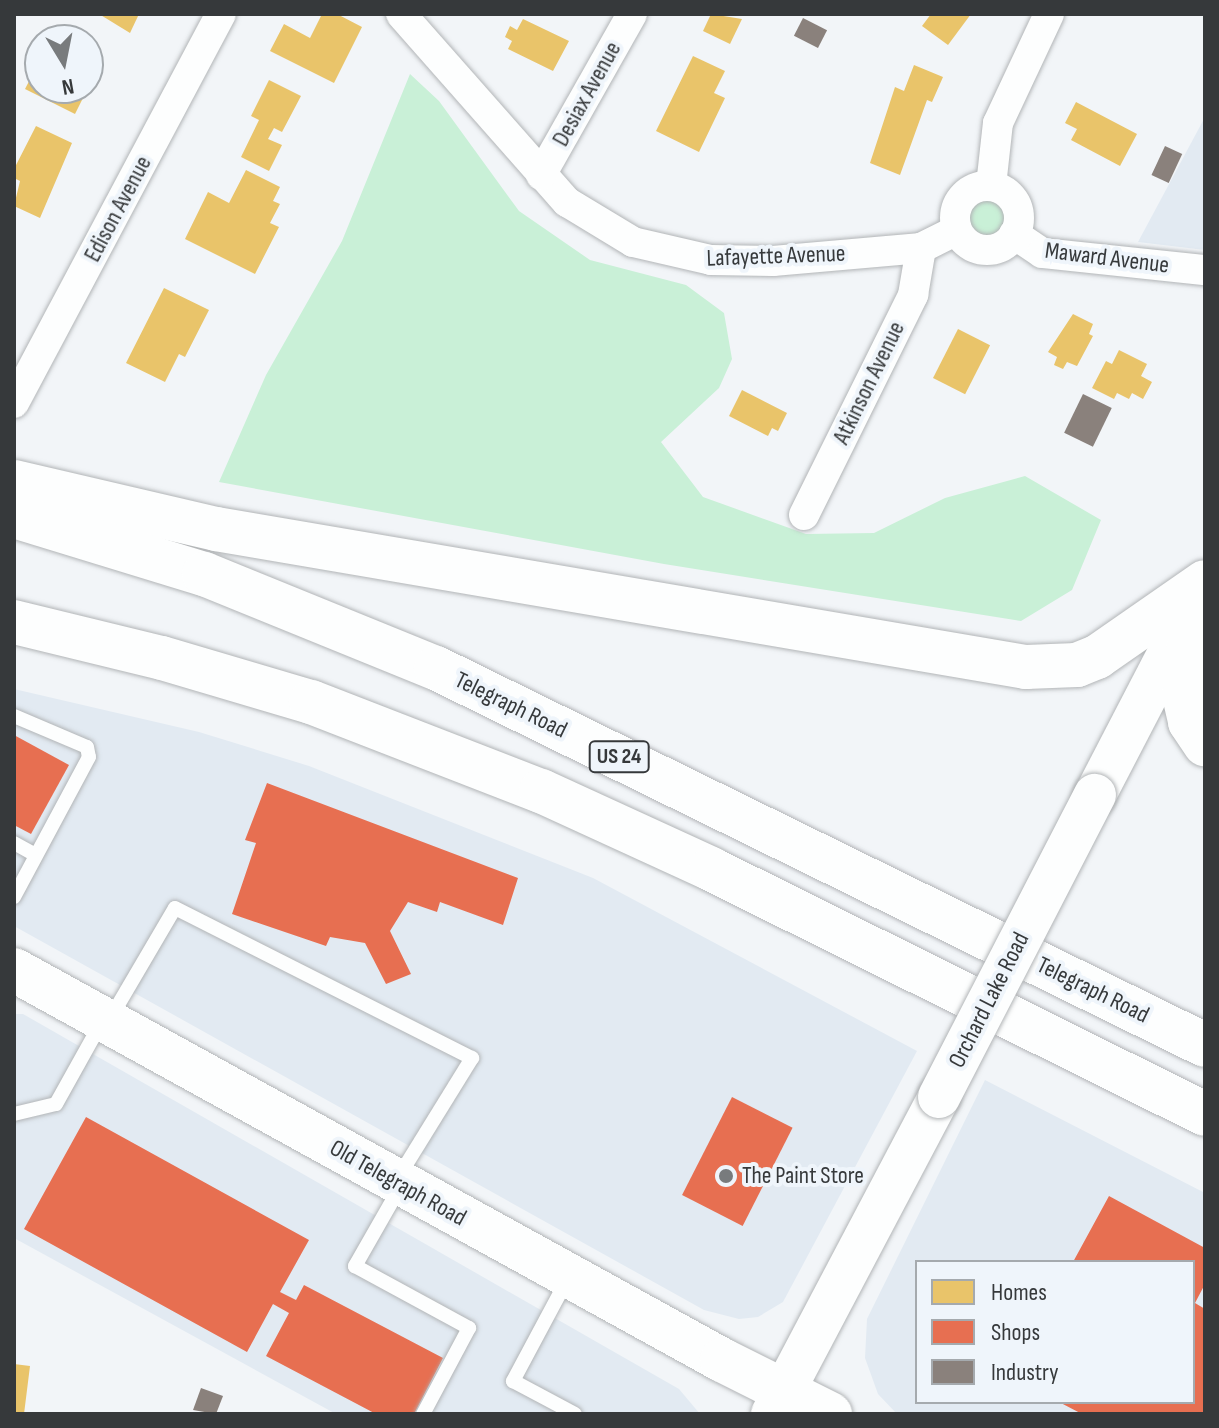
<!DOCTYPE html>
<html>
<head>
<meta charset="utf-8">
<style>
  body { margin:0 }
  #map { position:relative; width:1219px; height:1428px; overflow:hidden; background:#f2f5f8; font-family:"Sofia Sans Condensed",sans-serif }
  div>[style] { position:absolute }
  .built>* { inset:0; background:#e2eaf2 }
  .green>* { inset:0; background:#c9f0d7 }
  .round { border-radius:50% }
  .homes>* { inset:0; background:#e9c46a; transform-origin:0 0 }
  .shops>* { inset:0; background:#e76f51; transform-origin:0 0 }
  .industry>* { inset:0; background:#8a817c; transform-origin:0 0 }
  .roads { filter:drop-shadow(0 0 2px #b2b5b7) drop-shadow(0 0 2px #b2b5b7) }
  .service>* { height:14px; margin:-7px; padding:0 7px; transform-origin:7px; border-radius:7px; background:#fdfefe }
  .minor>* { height:30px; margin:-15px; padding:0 15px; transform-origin:15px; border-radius:15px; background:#fdfefe }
  .minor>.ring { margin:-15px; padding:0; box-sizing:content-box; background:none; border:30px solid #fdfefe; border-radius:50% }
  .secondary>* { height:42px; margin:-21px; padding:0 21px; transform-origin:21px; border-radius:21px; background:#fdfefe }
  .primary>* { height:44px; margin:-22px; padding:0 22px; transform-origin:22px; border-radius:22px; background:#fdfefe }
  .trunk>* { height:44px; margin:-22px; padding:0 22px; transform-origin:22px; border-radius:22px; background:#fdfefe }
  .bridges { filter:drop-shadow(0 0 2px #b2b5b7) drop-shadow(0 0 2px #b2b5b7) }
  .secondary-bridge>* { height:42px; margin:-21px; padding:0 21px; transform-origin:21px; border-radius:21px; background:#fdfefe }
  .dots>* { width:22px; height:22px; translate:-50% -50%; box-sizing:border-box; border:4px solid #eff5fb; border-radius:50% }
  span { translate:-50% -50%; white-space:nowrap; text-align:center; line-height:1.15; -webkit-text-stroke:8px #eff5fb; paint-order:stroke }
  .shield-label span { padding:2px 6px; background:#eff5fb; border:2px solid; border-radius:6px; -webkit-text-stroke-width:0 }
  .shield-label { font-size:22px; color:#36393b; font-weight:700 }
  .street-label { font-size:24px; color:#36393b }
  .poi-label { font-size:24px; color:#36393b }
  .left { translate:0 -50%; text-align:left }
  .frame { position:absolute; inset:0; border:16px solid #36393b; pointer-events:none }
  .legend { position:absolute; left:915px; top:1260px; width:280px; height:144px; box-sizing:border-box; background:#eff5fb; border:2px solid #a5aaae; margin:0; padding:10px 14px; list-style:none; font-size:24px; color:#36393b }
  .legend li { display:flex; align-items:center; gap:16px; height:40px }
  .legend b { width:40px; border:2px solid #a5aaae }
  .north { position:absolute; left:24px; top:24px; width:80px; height:80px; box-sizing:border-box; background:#eff5fb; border:2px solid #a5aaae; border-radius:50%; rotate:170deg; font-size:22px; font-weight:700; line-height:32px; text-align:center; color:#36393b }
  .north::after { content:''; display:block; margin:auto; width:28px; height:36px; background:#787b7d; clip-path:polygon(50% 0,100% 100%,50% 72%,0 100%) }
</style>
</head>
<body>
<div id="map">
  <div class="built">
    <div style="clip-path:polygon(1205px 117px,1205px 250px,1138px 242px)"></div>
    <div style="clip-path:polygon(14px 689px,199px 732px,309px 766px,593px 878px,917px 1051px,783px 1302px,758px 1317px,739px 1319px,704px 1310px,14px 926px)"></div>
    <div style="clip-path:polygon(14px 1014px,23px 1014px,679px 1389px,700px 1414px,336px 1414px,14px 1238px)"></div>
    <div style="clip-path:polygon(evenodd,985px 1080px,1205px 1193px,1205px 1414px,897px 1414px,878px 1394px,865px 1358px,867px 1319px,985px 1080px,917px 1262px,1193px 1262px,1193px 1402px,917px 1402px,917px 1262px)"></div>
  </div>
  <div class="green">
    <div style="clip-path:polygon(410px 74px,439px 101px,519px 211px,590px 260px,686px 285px,724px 313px,732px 359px,719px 388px,661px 442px,703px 497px,806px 534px,874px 533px,945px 498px,1025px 476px,1101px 520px,1072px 590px,1021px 621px,664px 564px,219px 482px,266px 375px,342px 241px)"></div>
    <div class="round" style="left:968px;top:197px;width:38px;height:38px"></div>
  </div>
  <div class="homes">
    <div style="clip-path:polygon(99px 14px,139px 14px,130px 33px)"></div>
    <div style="clip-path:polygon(322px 14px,337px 14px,362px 27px,334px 83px,270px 51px,284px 24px,310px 38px)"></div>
    <div style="clip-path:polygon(711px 14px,742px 19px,730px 44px,703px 31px)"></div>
    <div style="clip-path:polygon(931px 14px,971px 14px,948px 45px,922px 26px)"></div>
    <div style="clip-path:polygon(523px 19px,569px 41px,553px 71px,508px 49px,512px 41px,505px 37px,510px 26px,517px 30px)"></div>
    <div style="clip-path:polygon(693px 56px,725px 71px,714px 93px,725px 98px,699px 152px,656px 131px)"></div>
    <div style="clip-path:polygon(40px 60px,40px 88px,88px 88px,75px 114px,25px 89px)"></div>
    <div style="clip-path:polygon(914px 65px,943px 77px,932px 102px,927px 100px,900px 175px,870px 163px,895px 87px,904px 91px)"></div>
    <div style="clip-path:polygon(269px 80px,301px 96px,282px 132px,274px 128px,268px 139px,282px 145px,269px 171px,241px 157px,259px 120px,251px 116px)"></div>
    <div style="clip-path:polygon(1076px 102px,1137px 134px,1120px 166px,1071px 140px,1077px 129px,1065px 123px)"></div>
    <div style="clip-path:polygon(36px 126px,72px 143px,40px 218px,14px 206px,20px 181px,14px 178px,14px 169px)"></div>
    <div style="clip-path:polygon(246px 170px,280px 187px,273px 201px,280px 204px,270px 223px,279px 227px,255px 274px,185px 239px,208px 192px,229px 203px)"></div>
    <div style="clip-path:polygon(164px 288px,209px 310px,185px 357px,179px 354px,165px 382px,126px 363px)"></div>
    <div style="clip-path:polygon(1073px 314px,1093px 324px,1089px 334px,1093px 336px,1077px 366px,1067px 362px,1063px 369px,1054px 365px,1057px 357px,1048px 352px)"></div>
    <div style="left:958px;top:329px;width:36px;height:55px;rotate:27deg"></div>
    <div style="clip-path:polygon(1119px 350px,1147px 364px,1141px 376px,1152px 382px,1143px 399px,1132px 393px,1129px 399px,1117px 393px,1114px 399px,1092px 388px,1106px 361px,1112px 364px)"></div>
    <div style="clip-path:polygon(742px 390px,787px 413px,778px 431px,772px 428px,768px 436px,729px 416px)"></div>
    <div style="clip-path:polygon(14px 1364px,30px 1366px,24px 1414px,14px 1414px)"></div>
  </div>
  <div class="shops">
    <div style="clip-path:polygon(14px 735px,69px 765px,31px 834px,14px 825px)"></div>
    <div style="clip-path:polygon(267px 783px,518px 878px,503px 925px,440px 902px,437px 912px,408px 902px,390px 931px,411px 974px,386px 984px,365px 943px,330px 937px,326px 946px,232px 914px,256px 843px,245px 840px)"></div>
    <div style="left:732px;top:1097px;width:68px;height:110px;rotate:27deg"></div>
    <div style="clip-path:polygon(86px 1117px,309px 1240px,280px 1292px,296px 1300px,304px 1285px,443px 1358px,414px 1414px,376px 1414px,266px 1356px,289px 1313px,273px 1304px,247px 1352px,24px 1229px)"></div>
    <div style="clip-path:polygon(1109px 1196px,1205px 1248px,1205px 1284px,1195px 1303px,1205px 1309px,1205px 1414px,1082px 1414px,1059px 1402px,1193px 1402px,1193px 1262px,1073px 1262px)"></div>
  </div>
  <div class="industry">
    <div style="left:803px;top:18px;width:27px;height:20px;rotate:27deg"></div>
    <div style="left:1165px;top:146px;width:19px;height:32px;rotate:25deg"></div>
    <div style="left:1083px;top:394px;width:32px;height:43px;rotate:26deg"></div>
    <div style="clip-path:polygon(201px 1388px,223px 1396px,216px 1414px,193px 1410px)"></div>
  </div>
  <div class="roads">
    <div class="service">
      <div style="left:14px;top:716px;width:79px;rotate:23deg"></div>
      <div style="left:87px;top:747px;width:10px;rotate:79deg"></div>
      <div style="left:89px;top:757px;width:159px;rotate:118.2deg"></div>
      <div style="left:14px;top:843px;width:25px;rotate:29deg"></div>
      <div style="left:111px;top:1017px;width:126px;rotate:-59.6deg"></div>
      <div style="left:175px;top:908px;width:333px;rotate:26.8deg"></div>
      <div style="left:472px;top:1058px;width:141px;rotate:121.7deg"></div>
      <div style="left:14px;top:1114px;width:43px;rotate:-13.4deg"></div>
      <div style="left:56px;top:1104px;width:93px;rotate:-60.9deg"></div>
      <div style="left:399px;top:1189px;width:89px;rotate:119.7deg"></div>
      <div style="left:355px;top:1266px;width:130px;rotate:28.5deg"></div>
      <div style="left:469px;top:1328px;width:98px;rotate:118.1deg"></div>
      <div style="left:568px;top:1278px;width:117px;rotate:118.1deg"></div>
      <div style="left:513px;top:1381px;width:70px;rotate:28deg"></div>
    </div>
    <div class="minor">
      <div style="left:401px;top:14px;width:251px;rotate:48.6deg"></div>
      <div style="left:567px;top:202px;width:77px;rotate:31.2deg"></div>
      <div style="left:633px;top:242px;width:80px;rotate:13deg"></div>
      <div style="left:711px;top:260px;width:62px;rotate:0.9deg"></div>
      <div style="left:773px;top:261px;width:149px;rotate:-5deg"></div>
      <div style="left:921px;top:248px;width:40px;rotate:-26.6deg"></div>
      <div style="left:541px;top:175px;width:185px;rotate:-60.5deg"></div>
      <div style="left:991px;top:186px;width:63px;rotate:-83.7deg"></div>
      <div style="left:998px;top:123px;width:120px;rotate:-64.9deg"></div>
      <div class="ring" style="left:955px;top:186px;width:34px;height:34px"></div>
      <div style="left:1014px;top:234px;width:34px;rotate:34deg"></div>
      <div style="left:1042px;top:253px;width:164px;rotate:6deg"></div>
      <div style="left:14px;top:403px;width:441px;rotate:-62deg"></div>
      <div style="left:804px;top:515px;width:246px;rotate:-63.6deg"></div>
      <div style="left:913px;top:295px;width:48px;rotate:-80.3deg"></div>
    </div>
    <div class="secondary">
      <div style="left:1095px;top:795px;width:206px;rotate:-62.6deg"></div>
      <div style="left:772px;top:1414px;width:358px;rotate:-62.2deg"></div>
    </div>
    <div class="primary">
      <div style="left:14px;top:970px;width:808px;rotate:28.85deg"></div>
      <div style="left:722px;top:1360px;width:121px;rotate:26.6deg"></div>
    </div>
    <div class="trunk">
      <div style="left:14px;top:482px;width:207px;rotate:13.1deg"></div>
      <div style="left:216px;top:529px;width:822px;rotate:9.67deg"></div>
      <div style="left:1026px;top:667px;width:51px;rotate:-2.2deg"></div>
      <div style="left:1077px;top:665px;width:22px;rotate:-22deg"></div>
      <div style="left:1097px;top:657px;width:131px;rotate:-34.8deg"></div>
      <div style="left:14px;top:516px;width:199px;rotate:17deg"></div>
      <div style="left:204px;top:574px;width:250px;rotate:22.1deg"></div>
      <div style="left:436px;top:668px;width:856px;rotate:26.12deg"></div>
      <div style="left:1205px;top:588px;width:64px;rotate:105.3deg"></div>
      <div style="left:1188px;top:650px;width:45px;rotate:95.1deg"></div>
      <div style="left:1184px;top:695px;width:28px;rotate:77deg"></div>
      <div style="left:1190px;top:722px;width:27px;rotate:56deg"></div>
      <div style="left:14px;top:622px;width:152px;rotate:13.7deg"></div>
      <div style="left:162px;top:658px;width:155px;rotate:16.5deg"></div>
      <div style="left:311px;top:702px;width:247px;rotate:21.2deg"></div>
      <div style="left:541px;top:791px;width:187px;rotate:24.6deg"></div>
      <div style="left:711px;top:869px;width:551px;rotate:26.38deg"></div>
    </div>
  </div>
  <div class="bridges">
    <div class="secondary-bridge">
      <div style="left:939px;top:1097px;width:340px;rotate:-62.7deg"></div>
    </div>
  </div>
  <div class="dots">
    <div style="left:726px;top:1176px;background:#787b7d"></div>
  </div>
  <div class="shield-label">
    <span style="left:619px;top:757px">US 24</span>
  </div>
  <div class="street-label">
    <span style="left:587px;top:94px;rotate:-61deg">Desiax Avenue</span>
    <span style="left:118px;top:209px;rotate:-62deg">Edison Avenue</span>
    <span style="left:776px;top:256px;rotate:-2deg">Lafayette Avenue</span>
    <span style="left:1107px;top:258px;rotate:7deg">Maward Avenue</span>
    <span style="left:869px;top:383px;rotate:-64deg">Atkinson Avenue</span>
    <span style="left:511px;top:705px;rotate:26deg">Telegraph Road</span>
    <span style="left:1093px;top:990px;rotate:26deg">Telegraph Road</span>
    <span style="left:989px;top:1000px;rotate:-63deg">Orchard Lake Road</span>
    <span style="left:398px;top:1183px;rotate:29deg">Old Telegraph Road</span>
  </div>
  <div class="poi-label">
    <span class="left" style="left:742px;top:1176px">The Paint Store</span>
  </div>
  <div class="frame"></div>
  <ul class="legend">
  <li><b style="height:22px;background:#e9c46a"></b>Homes</li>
  <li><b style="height:22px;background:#e76f51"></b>Shops</li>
  <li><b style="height:22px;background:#8a817c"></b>Industry</li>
  </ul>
  <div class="north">N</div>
</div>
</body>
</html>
